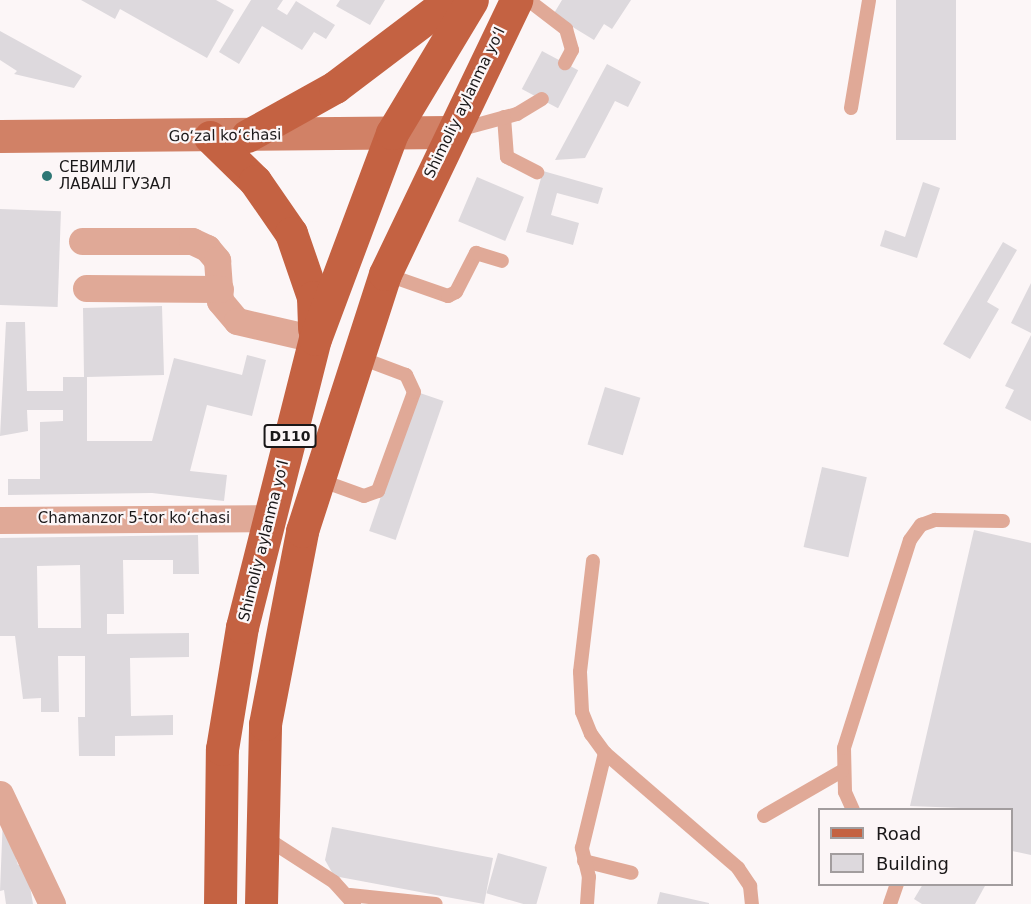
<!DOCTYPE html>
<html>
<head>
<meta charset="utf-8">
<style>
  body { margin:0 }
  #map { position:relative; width:1031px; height:904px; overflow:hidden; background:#fcf6f7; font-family:"DejaVu Sans",sans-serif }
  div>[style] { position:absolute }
  .building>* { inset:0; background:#ddd9dd; transform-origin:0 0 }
  .lane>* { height:14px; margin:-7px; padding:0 7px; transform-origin:7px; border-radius:7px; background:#e0a997 }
  .street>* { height:27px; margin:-13.5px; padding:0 13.5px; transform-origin:13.5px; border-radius:13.5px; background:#e0a997 }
  .secondary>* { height:33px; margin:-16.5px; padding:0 16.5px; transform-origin:16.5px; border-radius:16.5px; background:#d18166 }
  .primary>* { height:33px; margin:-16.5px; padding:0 16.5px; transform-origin:16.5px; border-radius:16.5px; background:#c46242 }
  .dots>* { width:16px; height:16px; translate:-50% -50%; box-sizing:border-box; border:3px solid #fcf6f7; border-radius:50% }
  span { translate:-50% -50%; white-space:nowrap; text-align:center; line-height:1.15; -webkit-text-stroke:4.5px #fcf6f7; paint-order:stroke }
  .shield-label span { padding:2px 4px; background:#fcf6f7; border:2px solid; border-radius:4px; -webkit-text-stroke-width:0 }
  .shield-label { font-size:14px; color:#1a1819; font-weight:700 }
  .street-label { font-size:15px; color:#1a1819 }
  .poi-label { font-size:15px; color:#1a1819 }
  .left { translate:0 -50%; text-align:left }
  .legend { position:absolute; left:818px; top:808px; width:195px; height:78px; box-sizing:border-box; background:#fcf6f7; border:2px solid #a29d9e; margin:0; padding:8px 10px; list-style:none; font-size:18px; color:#1a1819 }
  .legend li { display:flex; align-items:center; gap:12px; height:30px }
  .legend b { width:30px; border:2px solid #a29d9e }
</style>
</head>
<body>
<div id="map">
  <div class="building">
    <div style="clip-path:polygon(81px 0,216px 0,234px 10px,207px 58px,120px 9px,115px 19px)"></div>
    <div style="clip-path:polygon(251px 0,283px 0,277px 9px,287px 15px,296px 1px,335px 25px,326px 39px,314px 32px,302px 50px,262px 26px,239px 64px,219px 52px)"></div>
    <div style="clip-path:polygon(340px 0,385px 0,370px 25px,336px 6px)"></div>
    <div style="clip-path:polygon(562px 0,631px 0,612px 29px,604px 24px,594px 40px,553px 15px)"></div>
    <div style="left:896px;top:0;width:60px;height:140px"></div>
    <div style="clip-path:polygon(0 31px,82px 76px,74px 88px,14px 74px,17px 71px,0 60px)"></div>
    <div style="left:542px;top:51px;width:41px;height:43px;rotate:28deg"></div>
    <div style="clip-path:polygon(607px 64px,641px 82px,628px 107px,615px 101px,585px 158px,555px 160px)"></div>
    <div style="clip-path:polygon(543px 171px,603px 188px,598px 204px,557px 193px,551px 215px,579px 223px,573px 245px,526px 232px)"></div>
    <div style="left:477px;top:177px;width:51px;height:48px;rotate:23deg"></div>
    <div style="clip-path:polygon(923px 182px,940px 188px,917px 258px,880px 246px,885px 230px,905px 237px)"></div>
    <div style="left:0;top:209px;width:61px;height:96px;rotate:2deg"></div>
    <div style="clip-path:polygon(1003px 242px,1017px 250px,987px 302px,999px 309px,970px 359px,943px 344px)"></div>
    <div style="clip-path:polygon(1031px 283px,1031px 333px,1011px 323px)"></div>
    <div style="clip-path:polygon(162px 306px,164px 375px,87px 377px,87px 441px,152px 441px,174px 358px,242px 375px,247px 355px,266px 360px,252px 416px,207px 405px,190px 471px,227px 475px,224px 501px,152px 493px,8px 495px,8px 479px,40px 479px,40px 422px,63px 421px,63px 410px,27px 410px,28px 431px,0 436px,6px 322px,25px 322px,27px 391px,63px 391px,63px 377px,84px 377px,83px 308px)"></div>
    <div style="clip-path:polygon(1031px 335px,1031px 421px,1005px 408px,1014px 390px,1005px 386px)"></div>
    <div style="left:605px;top:387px;width:37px;height:60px;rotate:17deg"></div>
    <div style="left:417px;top:392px;width:28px;height:147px;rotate:19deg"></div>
    <div style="left:822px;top:467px;width:46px;height:82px;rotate:13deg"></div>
    <div style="clip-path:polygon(974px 530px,1031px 543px,1031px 855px,1012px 851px,1012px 810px,910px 806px)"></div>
    <div style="clip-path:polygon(evenodd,198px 535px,199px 574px,173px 574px,173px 560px,123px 560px,124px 614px,107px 614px,107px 634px,189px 633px,189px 657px,130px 658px,131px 716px,173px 715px,173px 735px,115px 736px,115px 756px,79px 756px,78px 717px,85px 717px,85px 656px,58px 656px,59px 712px,41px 712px,41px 698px,23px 699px,15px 636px,0 636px,0 538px,198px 535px,80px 565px,81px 628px,38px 628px,37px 566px,80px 565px)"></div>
    <div style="clip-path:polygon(3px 816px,18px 865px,26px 863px,33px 904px,6px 904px,4px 890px,0 891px)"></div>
    <div style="clip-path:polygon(332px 827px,493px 858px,484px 904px,334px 876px,325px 860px)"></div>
    <div style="left:498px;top:853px;width:51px;height:42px;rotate:16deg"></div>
    <div style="clip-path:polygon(923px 884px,986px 884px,975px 904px,922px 904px,914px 899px)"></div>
    <div style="clip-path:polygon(660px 892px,709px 903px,709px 904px,657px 904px)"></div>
  </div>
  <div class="lane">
    <div style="left:528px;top:0;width:48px;rotate:37.3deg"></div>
    <div style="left:566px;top:29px;width:22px;rotate:74deg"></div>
    <div style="left:572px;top:50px;width:15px;rotate:118deg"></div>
    <div style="left:851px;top:108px;width:109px;rotate:-80.5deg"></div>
    <div style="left:504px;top:117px;width:40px;rotate:85.7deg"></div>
    <div style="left:507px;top:157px;width:34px;rotate:27deg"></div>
    <div style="left:458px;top:130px;width:61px;rotate:-15.2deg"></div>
    <div style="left:517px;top:114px;width:29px;rotate:-31deg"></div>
    <div style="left:385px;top:274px;width:67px;rotate:19.2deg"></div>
    <div style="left:448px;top:296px;width:9px;rotate:-27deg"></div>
    <div style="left:456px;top:292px;width:44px;rotate:-62.9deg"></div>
    <div style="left:476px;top:253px;width:27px;rotate:17deg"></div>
    <div style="left:317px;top:479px;width:50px;rotate:19.9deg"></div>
    <div style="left:364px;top:496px;width:15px;rotate:-20deg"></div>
    <div style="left:378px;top:491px;width:105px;rotate:-70deg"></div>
    <div style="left:414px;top:392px;width:19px;rotate:-115deg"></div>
    <div style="left:406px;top:375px;width:51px;rotate:-159.4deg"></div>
    <div style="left:593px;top:561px;width:112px;rotate:96.7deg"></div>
    <div style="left:580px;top:672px;width:40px;rotate:87.1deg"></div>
    <div style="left:582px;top:712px;width:24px;rotate:68deg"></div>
    <div style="left:591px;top:734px;width:24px;rotate:54deg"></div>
    <div style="left:605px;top:753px;width:176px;rotate:40.8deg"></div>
    <div style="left:738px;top:868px;width:22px;rotate:56deg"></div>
    <div style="left:750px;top:886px;width:18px;rotate:84deg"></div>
    <div style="left:853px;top:810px;width:20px;rotate:-114deg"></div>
    <div style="left:845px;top:792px;width:44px;rotate:-91.3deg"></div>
    <div style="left:844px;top:748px;width:218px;rotate:-72.4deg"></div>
    <div style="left:910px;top:540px;width:19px;rotate:-54deg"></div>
    <div style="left:921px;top:525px;width:15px;rotate:-20deg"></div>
    <div style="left:935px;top:520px;width:68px;rotate:0.8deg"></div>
    <div style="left:764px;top:816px;width:90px;rotate:-30deg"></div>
    <div style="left:263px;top:836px;width:85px;rotate:32.9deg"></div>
    <div style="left:334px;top:882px;width:30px;rotate:48deg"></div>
    <div style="left:584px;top:861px;width:49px;rotate:14deg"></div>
    <div style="left:350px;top:895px;width:86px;rotate:6deg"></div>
    <div style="left:587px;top:904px;width:27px;rotate:-86deg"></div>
    <div style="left:589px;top:877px;width:30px;rotate:-104deg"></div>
    <div style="left:582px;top:848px;width:98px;rotate:-76.4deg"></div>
    <div style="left:890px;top:904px;width:21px;rotate:-71deg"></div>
  </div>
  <div class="street">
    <div style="left:82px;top:241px;width:110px"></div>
    <div style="left:192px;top:241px;width:17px;rotate:25deg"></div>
    <div style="left:207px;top:248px;width:16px;rotate:50deg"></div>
    <div style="left:217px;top:260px;width:41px;rotate:85.8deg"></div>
    <div style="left:220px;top:301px;width:26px;rotate:50deg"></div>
    <div style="left:237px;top:321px;width:80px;rotate:13deg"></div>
    <div style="left:86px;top:288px;width:134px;rotate:0.4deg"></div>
    <div style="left:0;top:520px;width:269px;rotate:-0.4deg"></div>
    <div style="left:0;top:794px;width:122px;rotate:64.7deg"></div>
  </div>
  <div class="secondary">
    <div style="left:0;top:136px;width:450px;rotate:-0.5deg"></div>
  </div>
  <div class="primary">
    <div style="left:247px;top:136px;width:101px;rotate:-29.1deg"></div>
    <div style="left:335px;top:87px;width:144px;rotate:-37.1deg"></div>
    <div style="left:210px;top:137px;width:63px;rotate:44.4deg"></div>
    <div style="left:255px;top:181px;width:63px;rotate:55.3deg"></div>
    <div style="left:291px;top:233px;width:68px;rotate:71deg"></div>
    <div style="left:313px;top:297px;width:32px;rotate:88deg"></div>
    <div style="left:220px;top:904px;width:155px;rotate:-89.3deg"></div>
    <div style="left:222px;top:749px;width:124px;rotate:-80.7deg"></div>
    <div style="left:242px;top:627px;width:297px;rotate:-75.8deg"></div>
    <div style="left:315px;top:339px;width:220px;rotate:-69.5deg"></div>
    <div style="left:392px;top:133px;width:155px;rotate:-59deg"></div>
    <div style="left:261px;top:904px;width:180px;rotate:-88.7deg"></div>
    <div style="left:265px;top:724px;width:197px;rotate:-79.1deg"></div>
    <div style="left:302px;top:531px;width:270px;rotate:-72.1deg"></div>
    <div style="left:385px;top:274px;width:304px;rotate:-64.4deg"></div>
  </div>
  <div class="dots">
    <div style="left:47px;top:176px;background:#2e7775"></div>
  </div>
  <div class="shield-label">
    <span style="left:290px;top:436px">D110</span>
  </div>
  <div class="street-label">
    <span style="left:465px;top:103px;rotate:-64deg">Shimoliy aylanma yoʻl</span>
    <span style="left:225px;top:136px;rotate:-1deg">Goʻzal koʻchasi</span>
    <span style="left:134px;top:519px">Chamanzor 5-tor koʻchasi</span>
    <span style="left:264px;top:541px;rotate:-76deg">Shimoliy aylanma yoʻl</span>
  </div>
  <div class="poi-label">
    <span class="left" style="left:59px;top:176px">СЕВИМЛИ<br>ЛАВАШ ГУЗАЛ</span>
  </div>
  <ul class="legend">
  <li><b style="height:8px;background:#c46242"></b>Road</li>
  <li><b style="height:16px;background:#ddd9dd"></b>Building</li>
  </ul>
</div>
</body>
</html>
